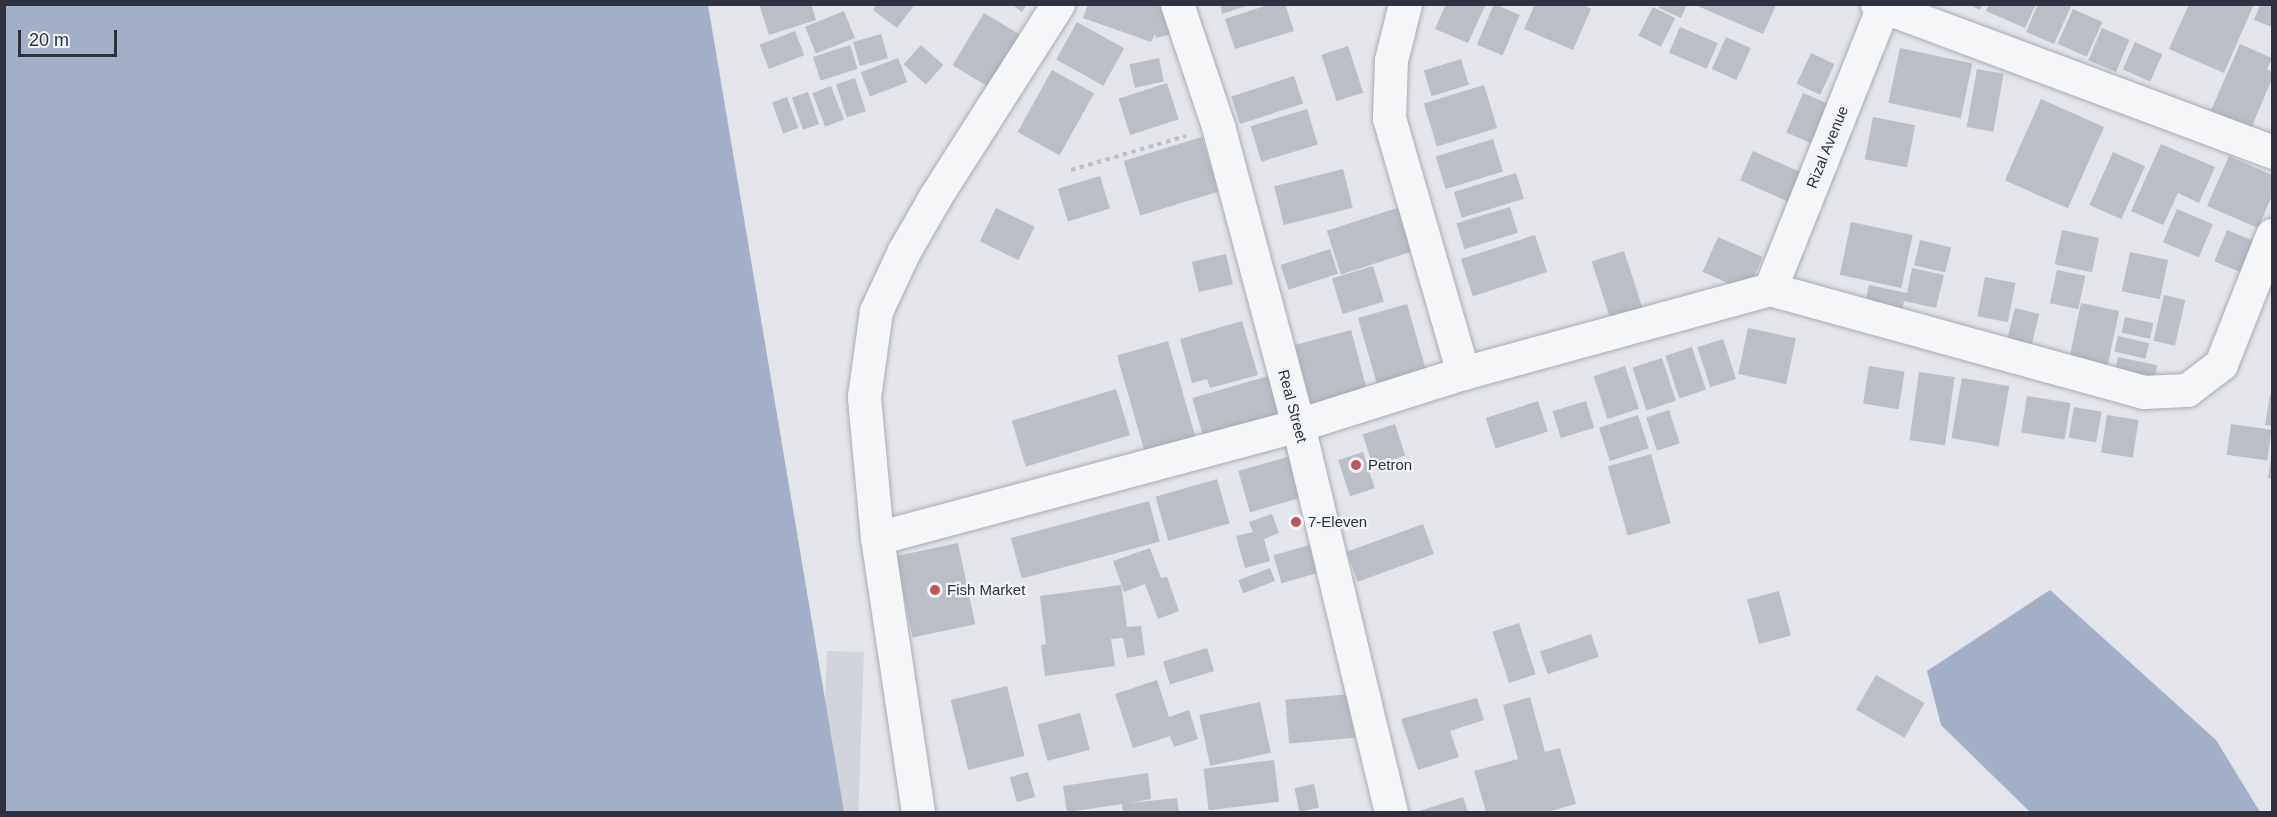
<!DOCTYPE html>
<html>
<head>
<meta charset="utf-8">
<style>
  body { margin:0 }
  #map { position:relative; width:2277px; height:817px; overflow:hidden; background:#e3e5ea; font-family:Arial,sans-serif }
  div>[style] { position:absolute }
  .built>* { inset:0; background:#d1d4db; transform-origin:0 0 }
  .water>* { inset:0; background:#a2afc6 }
  .building>* { inset:0; background:#bbbec6; transform-origin:0 0 }
  .path>* { height:4px; margin-top:-2px; transform-origin:0; background:repeating-linear-gradient(90deg,#bdbfc4 0 4.5px,transparent 0 9px) }
  .roads { filter:drop-shadow(0 0 2px #a9abb4) drop-shadow(0 0 2px #a9abb4) }
  .minor>* { height:33px; margin:-16.5px; padding:0 16.5px; transform-origin:16.5px; border-radius:16.5px; background:#f5f6f8 }
  .dots>* { width:16px; height:16px; translate:-50% -50%; box-sizing:border-box; border:3px solid #f2f4f7; border-radius:50% }
  span { translate:-50% -50%; white-space:nowrap; text-align:center; line-height:1.15; -webkit-text-stroke:4.5px #f2f4f7; paint-order:stroke }
  .street-label { font-size:15px; color:#2d3140 }
  .poi-label { font-size:15px; color:#2d3140 }
  .left { translate:0 -50%; text-align:left }
  .frame { position:absolute; inset:0; border:6px solid #2d3140; pointer-events:none }
  .scale { position:absolute; left:18px; top:30px; width:99px; height:27px; box-sizing:border-box; border:3px solid #2d3140; border-top:0; padding-left:8px; font-size:18px; line-height:21px; white-space:nowrap; color:#2d3140; -webkit-text-stroke:4px #f2f4f7; paint-order:stroke }
</style>
</head>
<body>
<div id="map">
  <div class="built">
    <div style="left:827px;top:651px;width:37px;height:164px;rotate:2deg"></div>
  </div>
  <div class="water">
    <div style="clip-path:polygon(5px 4px,708px 5px,844px 812px,5px 812px)"></div>
    <div style="clip-path:polygon(2050px 590px,2216px 740px,2260px 812px,2030px 812px,1941px 725px,1927px 671px)"></div>
  </div>
  <div class="building">
    <div style="clip-path:polygon(759px 4px,811px 4px,816px 20px,769px 35px)"></div>
    <div style="clip-path:polygon(877px 4px,915px 4px,897px 28px,873px 10px)"></div>
    <div style="clip-path:polygon(1011px 4px,1027px 4px,1022px 12px)"></div>
    <div style="clip-path:polygon(1088px 4px,1176px 4px,1183px 31px,1156px 38px,1155px 34px,1151px 42px,1083px 18px)"></div>
    <div style="clip-path:polygon(1220px 4px,1249px 4px,1249px 5px,1222px 14px)"></div>
    <div style="clip-path:polygon(1271px 4px,1285px 4px,1294px 31px,1235px 49px,1225px 19px)"></div>
    <div style="clip-path:polygon(1446px 4px,1486px 4px,1468px 43px,1435px 29px)"></div>
    <div style="left:1494px;top:4px;width:28px;height:44px;rotate:23deg"></div>
    <div style="clip-path:polygon(1535px 4px,1582px 4px,1591px 9px,1573px 50px,1524px 29px)"></div>
    <div style="clip-path:polygon(1660px 4px,1687px 4px,1681px 18px,1659px 8px)"></div>
    <div style="clip-path:polygon(1968px 4px,1982px 4px,1980px 10px)"></div>
    <div style="clip-path:polygon(1989px 4px,2036px 4px,2025px 28px,1986px 11px)"></div>
    <div style="clip-path:polygon(2038px 4px,2072px 4px,2054px 44px,2026px 32px)"></div>
    <div style="clip-path:polygon(2189px 4px,2254px 4px,2224px 73px,2169px 49px)"></div>
    <div style="clip-path:polygon(1695px 5px,1776px 5px,1763px 34px)"></div>
    <div style="clip-path:polygon(2260px 5px,2272px 5px,2272px 27px,2254px 20px)"></div>
    <div style="left:1653px;top:7px;width:25px;height:32px;rotate:27deg"></div>
    <div style="left:2073px;top:9px;width:32px;height:38px;rotate:24deg"></div>
    <div style="left:844px;top:11px;width:29px;height:42px;rotate:68deg"></div>
    <div style="left:984px;top:13px;width:42px;height:61px;rotate:31deg"></div>
    <div style="left:1077px;top:22px;width:54px;height:43px;rotate:29deg"></div>
    <div style="left:1680px;top:27px;width:41px;height:28px;rotate:23deg"></div>
    <div style="left:2102px;top:28px;width:30px;height:35px;rotate:23deg"></div>
    <div style="left:795px;top:31px;width:26px;height:38px;rotate:69deg"></div>
    <div style="left:881px;top:34px;width:25px;height:29px;rotate:74deg"></div>
    <div style="left:1726px;top:37px;width:27px;height:35px;rotate:24deg"></div>
    <div style="left:2135px;top:42px;width:30px;height:30px;rotate:24deg"></div>
    <div style="clip-path:polygon(2240px 44px,2272px 58px,2267px 69px,2272px 72px,2272px 79px,2249px 133px,2209px 115px)"></div>
    <div style="left:850px;top:45px;width:25px;height:39px;rotate:72deg"></div>
    <div style="left:921px;top:45px;width:30px;height:26px;rotate:42deg"></div>
    <div style="left:1348px;top:46px;width:49px;height:28px;rotate:72deg"></div>
    <div style="left:1900px;top:48px;width:74px;height:56px;rotate:12deg"></div>
    <div style="left:1811px;top:53px;width:26px;height:34px;rotate:25deg"></div>
    <div style="left:898px;top:58px;width:26px;height:40px;rotate:69deg"></div>
    <div style="left:1159px;top:58px;width:24px;height:30px;rotate:78deg"></div>
    <div style="left:1461px;top:59px;width:27px;height:39px;rotate:73deg"></div>
    <div style="left:1977px;top:69px;width:27px;height:59px;rotate:10deg"></div>
    <div style="left:1052px;top:70px;width:48px;height:71px;rotate:29deg"></div>
    <div style="left:1294px;top:76px;width:29px;height:66px;rotate:72deg"></div>
    <div style="left:855px;top:78px;width:35px;height:20px;rotate:72deg"></div>
    <div style="left:1167px;top:83px;width:38px;height:51px;rotate:72deg"></div>
    <div style="left:1484px;top:85px;width:45px;height:63px;rotate:73deg"></div>
    <div style="left:831px;top:86px;width:36px;height:20px;rotate:69deg"></div>
    <div style="left:808px;top:92px;width:34px;height:17px;rotate:71deg"></div>
    <div style="left:1803px;top:93px;width:33px;height:43px;rotate:23deg"></div>
    <div style="left:787px;top:97px;width:33px;height:16px;rotate:70deg"></div>
    <div style="left:2041px;top:99px;width:69px;height:89px;rotate:24deg"></div>
    <div style="left:1307px;top:109px;width:37px;height:59px;rotate:73deg"></div>
    <div style="left:1873px;top:117px;width:43px;height:43px;rotate:11deg"></div>
    <div style="left:1202px;top:137px;width:57px;height:82px;rotate:73deg"></div>
    <div style="left:1493px;top:139px;width:34px;height:60px;rotate:73deg"></div>
    <div style="clip-path:polygon(2161px 144px,2215px 167px,2199px 203px,2178px 193px,2163px 225px,2131px 211px)"></div>
    <div style="left:1753px;top:151px;width:58px;height:32px;rotate:24deg"></div>
    <div style="left:2113px;top:152px;width:35px;height:58px;rotate:24deg"></div>
    <div style="clip-path:polygon(2229px 156px,2272px 175px,2272px 196px,2258px 228px,2207px 206px)"></div>
    <div style="left:1343px;top:169px;width:40px;height:71px;rotate:76deg"></div>
    <div style="left:1516px;top:173px;width:27px;height:65px;rotate:73deg"></div>
    <div style="left:1100px;top:176px;width:34px;height:44px;rotate:73deg"></div>
    <div style="left:1400px;top:207px;width:46px;height:77px;rotate:72deg"></div>
    <div style="left:1510px;top:207px;width:27px;height:56px;rotate:73deg"></div>
    <div style="left:996px;top:208px;width:43px;height:37px;rotate:26deg"></div>
    <div style="left:2177px;top:209px;width:39px;height:36px;rotate:23deg"></div>
    <div style="left:1851px;top:222px;width:63px;height:54px;rotate:12deg"></div>
    <div style="left:2062px;top:230px;width:38px;height:35px;rotate:12deg"></div>
    <div style="left:2227px;top:230px;width:32px;height:34px;rotate:22deg"></div>
    <div style="left:1535px;top:235px;width:39px;height:78px;rotate:72deg"></div>
    <div style="left:1718px;top:237px;width:49px;height:38px;rotate:24deg"></div>
    <div style="left:1920px;top:240px;width:32px;height:26px;rotate:13deg"></div>
    <div style="left:1330px;top:249px;width:26px;height:52px;rotate:72deg"></div>
    <div style="left:1624px;top:251px;width:71px;height:34px;rotate:72deg"></div>
    <div style="left:2130px;top:252px;width:39px;height:40px;rotate:12deg"></div>
    <div style="left:1226px;top:254px;width:31px;height:35px;rotate:77deg"></div>
    <div style="left:1373px;top:266px;width:37px;height:43px;rotate:73deg"></div>
    <div style="clip-path:polygon(1912px 268px,1944px 275px,1936px 308px,1904px 301px,1901px 317px,1864px 309px,1869px 285px,1907px 293px)"></div>
    <div style="left:2057px;top:270px;width:29px;height:34px;rotate:12deg"></div>
    <div style="left:1985px;top:277px;width:31px;height:40px;rotate:11deg"></div>
    <div style="left:2164px;top:295px;width:22px;height:47px;rotate:13deg"></div>
    <div style="left:2081px;top:303px;width:39px;height:66px;rotate:12deg"></div>
    <div style="left:1407px;top:304px;width:76px;height:51px;rotate:74deg"></div>
    <div style="left:2015px;top:308px;width:25px;height:41px;rotate:14deg"></div>
    <div style="left:2125px;top:317px;width:29px;height:16px;rotate:12deg"></div>
    <div style="clip-path:polygon(1242px 321px,1258px 375px,1210px 388px,1207px 379px,1192px 383px,1180px 339px)"></div>
    <div style="left:1748px;top:328px;width:49px;height:47px;rotate:12deg"></div>
    <div style="left:1351px;top:330px;width:65px;height:58px;rotate:75deg"></div>
    <div style="left:2118px;top:336px;width:32px;height:16px;rotate:13deg"></div>
    <div style="left:1723px;top:339px;width:42px;height:27px;rotate:72deg"></div>
    <div style="left:1168px;top:341px;width:99px;height:53px;rotate:74deg"></div>
    <div style="left:1692px;top:347px;width:45px;height:28px;rotate:72deg"></div>
    <div style="left:2118px;top:357px;width:40px;height:18px;rotate:12deg"></div>
    <div style="left:1662px;top:358px;width:45px;height:31px;rotate:72deg"></div>
    <div style="left:1625px;top:366px;width:45px;height:33px;rotate:72deg"></div>
    <div style="left:1869px;top:366px;width:36px;height:38px;rotate:9deg"></div>
    <div style="left:1919px;top:372px;width:36px;height:69px;rotate:8deg"></div>
    <div style="left:1272px;top:375px;width:43px;height:83px;rotate:74deg"></div>
    <div style="left:1962px;top:378px;width:48px;height:61px;rotate:10deg"></div>
    <div style="left:1116px;top:389px;width:48px;height:109px;rotate:73deg"></div>
    <div style="clip-path:polygon(2270px 395px,2272px 395px,2272px 426px,2265px 425px)"></div>
    <div style="left:2027px;top:396px;width:44px;height:37px;rotate:9deg"></div>
    <div style="left:1538px;top:401px;width:32px;height:55px;rotate:72deg"></div>
    <div style="left:1586px;top:401px;width:28px;height:35px;rotate:73deg"></div>
    <div style="left:2074px;top:407px;width:28px;height:31px;rotate:10deg"></div>
    <div style="left:1669px;top:410px;width:35px;height:24px;rotate:72deg"></div>
    <div style="left:1638px;top:415px;width:35px;height:41px;rotate:72deg"></div>
    <div style="left:2107px;top:415px;width:32px;height:38px;rotate:9deg"></div>
    <div style="left:1395px;top:424px;width:33px;height:34px;rotate:72deg"></div>
    <div style="left:2231px;top:424px;width:41px;height:31px;rotate:8deg"></div>
    <div style="left:1363px;top:452px;width:38px;height:26px;rotate:72deg"></div>
    <div style="left:1651px;top:454px;width:72px;height:45px;rotate:74deg"></div>
    <div style="left:1294px;top:455px;width:43px;height:58px;rotate:74deg"></div>
    <div style="clip-path:polygon(2271px 459px,2272px 459px,2272px 479px,2268px 478px)"></div>
    <div style="left:1217px;top:479px;width:46px;height:64px;rotate:74deg"></div>
    <div style="left:1149px;top:501px;width:42px;height:143px;rotate:75deg"></div>
    <div style="clip-path:polygon(1272px 514px,1279px 533px,1264px 539px,1270px 561px,1245px 568px,1236px 536px,1253px 532px,1249px 522px)"></div>
    <div style="left:1423px;top:524px;width:32px;height:81px;rotate:70deg"></div>
    <div style="left:958px;top:543px;width:83px;height:64px;rotate:78deg"></div>
    <div style="left:1313px;top:544px;width:29px;height:41px;rotate:74deg"></div>
    <div style="clip-path:polygon(1150px 548px,1161px 578px,1167px 577px,1179px 611px,1158px 619px,1145px 584px,1124px 592px,1113px 561px)"></div>
    <div style="left:1270px;top:568px;width:14px;height:34px;rotate:69deg"></div>
    <div style="clip-path:polygon(1121px 585px,1127px 627px,1141px 626px,1145px 655px,1127px 658px,1123px 638px,1111px 639px,1115px 666px,1045px 676px,1041px 645px,1046px 644px,1040px 596px)"></div>
    <div style="left:1779px;top:591px;width:46px;height:33px;rotate:75deg"></div>
    <div style="left:1519px;top:623px;width:54px;height:28px;rotate:72deg"></div>
    <div style="left:1591px;top:634px;width:24px;height:54px;rotate:71deg"></div>
    <div style="left:1207px;top:648px;width:24px;height:46px;rotate:73deg"></div>
    <div style="left:1876px;top:675px;width:56px;height:40px;rotate:30deg"></div>
    <div style="clip-path:polygon(1157px 680px,1169px 717px,1189px 710px,1198px 739px,1174px 747px,1170px 736px,1133px 748px,1115px 694px)"></div>
    <div style="left:1007px;top:686px;width:72px;height:58px;rotate:76deg"></div>
    <div style="left:1351px;top:694px;width:44px;height:66px;rotate:85deg"></div>
    <div style="clip-path:polygon(1530px 697px,1545px 752px,1560px 748px,1576px 804px,1547px 812px,1486px 812px,1474px 771px,1518px 759px,1503px 705px)"></div>
    <div style="clip-path:polygon(1477px 698px,1484px 720px,1450px 731px,1459px 757px,1418px 770px,1401px 719px)"></div>
    <div style="left:1260px;top:702px;width:52px;height:62px;rotate:78deg"></div>
    <div style="left:1080px;top:713px;width:38px;height:44px;rotate:75deg"></div>
    <div style="left:1274px;top:760px;width:42px;height:71px;rotate:83deg"></div>
    <div style="left:1028px;top:772px;width:26px;height:19px;rotate:74deg"></div>
    <div style="clip-path:polygon(1148px 773px,1151px 799px,1129px 803px,1177px 798px,1179px 812px,1123px 812px,1122px 804px,1067px 812px,1063px 786px)"></div>
    <div style="left:1314px;top:784px;width:24px;height:20px;rotate:78deg"></div>
    <div style="clip-path:polygon(1463px 797px,1468px 812px,1416px 812px)"></div>
  </div>
  <div class="path">
    <div style="left:1071px;top:170px;width:120px;rotate:-16.5deg"></div>
  </div>
  <div class="roads">
    <div class="minor">
      <div style="left:1177px;top:4px;width:129px;rotate:71.4deg"></div>
      <div style="left:1218px;top:126px;width:310px;rotate:75deg"></div>
      <div style="left:1298px;top:425px;width:398px;rotate:76.5deg"></div>
      <div style="left:1405px;top:4px;width:58px;rotate:104deg"></div>
      <div style="left:1391px;top:60px;width:58px;rotate:92deg"></div>
      <div style="left:1389px;top:118px;width:266px;rotate:73.8deg"></div>
      <div style="left:1877px;top:4px;width:422px;rotate:20.5deg"></div>
      <div style="left:1770px;top:289px;width:307px;rotate:-68.2deg"></div>
      <div style="left:877px;top:538px;width:436px;rotate:-15deg"></div>
      <div style="left:1298px;top:425px;width:173px;rotate:-17.5deg"></div>
      <div style="left:1463px;top:373px;width:318px;rotate:-15.3deg"></div>
      <div style="left:1770px;top:289px;width:387px;rotate:15.4deg"></div>
      <div style="left:2143px;top:392px;width:44px;rotate:-2.6deg"></div>
      <div style="left:2187px;top:390px;width:43px;rotate:-37.4deg"></div>
      <div style="left:2221px;top:364px;width:139px;rotate:-68.4deg"></div>
      <div style="left:918px;top:812px;width:277px;rotate:-98.5deg"></div>
      <div style="left:877px;top:538px;width:142px;rotate:-95.3deg"></div>
      <div style="left:864px;top:397px;width:87px;rotate:-82.1deg"></div>
      <div style="left:876px;top:311px;width:66px;rotate:-65deg"></div>
      <div style="left:904px;top:251px;width:62px;rotate:-60.1deg"></div>
      <div style="left:935px;top:197px;width:229px;rotate:-57.5deg"></div>
    </div>
  </div>
  <div class="dots">
    <div style="left:1356px;top:465px;background:#c1565a"></div>
    <div style="left:1296px;top:522px;background:#c1565a"></div>
    <div style="left:935px;top:590px;background:#c1565a"></div>
  </div>
  <div class="street-label">
    <span style="left:1827px;top:147px;rotate:-68deg">Rizal Avenue</span>
    <span style="left:1293px;top:406px;rotate:75deg">Real Street</span>
  </div>
  <div class="poi-label">
    <span class="left" style="left:1368px;top:465px">Petron</span>
    <span class="left" style="left:1308px;top:522px">7-Eleven</span>
    <span class="left" style="left:947px;top:590px">Fish Market</span>
  </div>
  <div class="frame"></div>
  <div class="scale">20 m</div>
</div>
</body>
</html>
